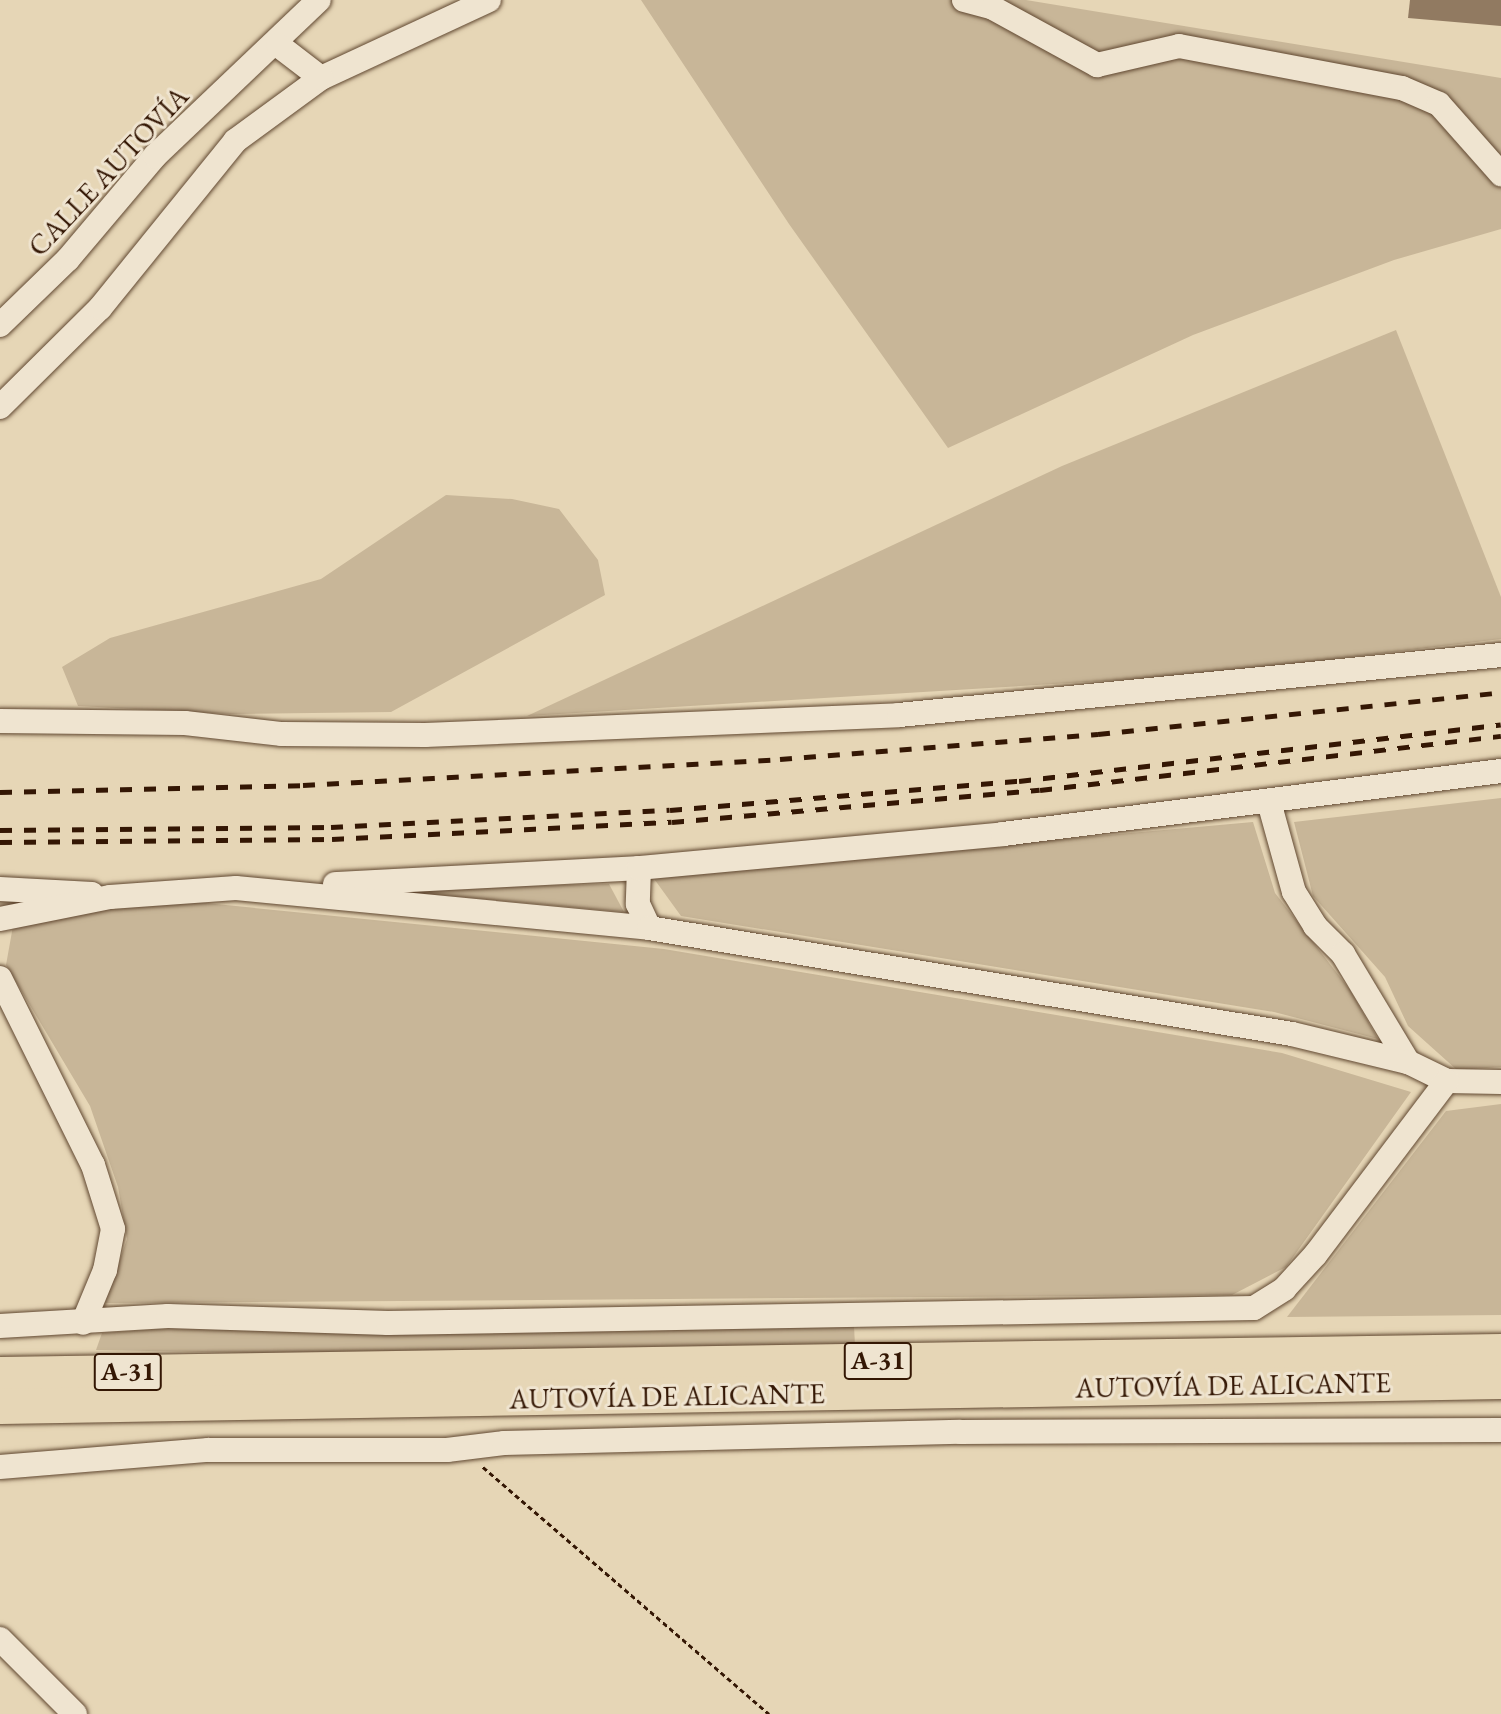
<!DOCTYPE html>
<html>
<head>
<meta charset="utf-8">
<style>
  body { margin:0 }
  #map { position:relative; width:1501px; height:1714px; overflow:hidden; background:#e6d6b6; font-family:"EB Garamond",serif }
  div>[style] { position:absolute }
  .green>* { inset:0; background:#c8b698 }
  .building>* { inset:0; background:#917a61 }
  .path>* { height:2.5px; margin-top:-1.25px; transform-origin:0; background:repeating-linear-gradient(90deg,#341704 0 5px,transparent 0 8.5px) }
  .roads { filter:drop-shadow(0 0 2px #604730) drop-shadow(0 0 2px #604730) }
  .minor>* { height:24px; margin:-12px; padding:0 12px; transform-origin:12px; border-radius:12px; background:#efe4d0 }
  .highway>* { height:35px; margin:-17.5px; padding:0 17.5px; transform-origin:17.5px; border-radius:17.5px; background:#e6d6b6 }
  .rail>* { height:5px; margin-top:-2.5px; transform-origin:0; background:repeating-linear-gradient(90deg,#341704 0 12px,transparent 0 24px) }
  span { translate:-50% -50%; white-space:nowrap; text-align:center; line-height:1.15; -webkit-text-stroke:6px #efe4d0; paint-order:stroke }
  .shield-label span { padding:2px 5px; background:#efe4d0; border:2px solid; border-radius:5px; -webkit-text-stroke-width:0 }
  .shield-label { font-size:26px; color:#341704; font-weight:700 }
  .street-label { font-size:28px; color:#341704 }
</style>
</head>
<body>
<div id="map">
  <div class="green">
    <div style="clip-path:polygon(641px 0,1026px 0,1501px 78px,1501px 229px,1394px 260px,1193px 335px,948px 448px,789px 224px)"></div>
    <div style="clip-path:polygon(1396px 330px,1501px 597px,1501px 639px,1202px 675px,527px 716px,1062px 466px)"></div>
    <div style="clip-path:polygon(446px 495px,512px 499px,559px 509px,598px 560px,605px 595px,391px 712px,231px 714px,78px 706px,62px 667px,110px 638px,321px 579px)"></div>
    <div style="clip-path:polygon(1501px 798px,1501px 1067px,1457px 1070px,1408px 1026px,1385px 977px,1313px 896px,1294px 822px)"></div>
    <div style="clip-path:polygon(1253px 822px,1275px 893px,1350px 990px,1378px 1039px,1274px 1012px,681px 916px,652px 876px)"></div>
    <div style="clip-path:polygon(609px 884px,624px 912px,373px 889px)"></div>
    <div style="clip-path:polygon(165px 899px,664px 949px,1282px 1053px,1411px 1092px,1286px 1267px,1232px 1295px,105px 1303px,127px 1239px,118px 1187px,90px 1106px,6px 965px,13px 926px)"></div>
    <div style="clip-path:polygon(1501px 1104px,1501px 1315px,1287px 1317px,1446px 1111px)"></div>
    <div style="clip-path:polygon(854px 1326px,855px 1346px,368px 1355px,96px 1350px,102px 1333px,172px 1328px)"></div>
  </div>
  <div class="building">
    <div style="clip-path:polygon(1410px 0,1501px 0,1501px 26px,1408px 18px)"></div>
  </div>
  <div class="path">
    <div style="left:483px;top:1467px;width:378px;rotate:40.8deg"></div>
  </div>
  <div class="roads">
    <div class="minor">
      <div style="left:964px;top:0;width:30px;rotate:15deg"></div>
      <div style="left:993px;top:8px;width:119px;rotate:28.7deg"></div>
      <div style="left:1097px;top:65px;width:84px;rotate:-13deg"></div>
      <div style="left:1179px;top:46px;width:227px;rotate:10.7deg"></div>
      <div style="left:1402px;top:88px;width:40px;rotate:23.4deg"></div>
      <div style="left:1439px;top:104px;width:94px;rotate:48.5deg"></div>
      <div style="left:321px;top:78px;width:185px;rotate:-24.9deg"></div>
      <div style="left:0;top:325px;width:95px;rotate:-44.1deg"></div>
      <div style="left:68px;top:259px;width:135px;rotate:-49.8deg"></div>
      <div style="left:155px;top:156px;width:226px;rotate:-43.6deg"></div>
      <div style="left:0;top:407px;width:141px;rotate:-44.7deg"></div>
      <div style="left:100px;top:308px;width:215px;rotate:-51deg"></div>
      <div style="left:235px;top:141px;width:107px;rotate:-36.2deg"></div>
      <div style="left:321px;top:78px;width:54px;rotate:-142.5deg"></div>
      <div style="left:0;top:721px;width:185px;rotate:0.6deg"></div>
      <div style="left:185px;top:723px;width:98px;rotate:6.5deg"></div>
      <div style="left:282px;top:734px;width:143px;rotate:0.4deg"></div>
      <div style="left:425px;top:735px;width:474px;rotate:-2.4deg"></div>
      <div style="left:899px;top:715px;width:605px;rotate:-5.69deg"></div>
      <div style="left:1269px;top:802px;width:93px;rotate:74.5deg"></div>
      <div style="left:1294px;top:892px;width:40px;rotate:58deg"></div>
      <div style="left:1315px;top:926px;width:40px;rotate:45deg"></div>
      <div style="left:1343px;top:954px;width:126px;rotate:59deg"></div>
      <div style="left:639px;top:868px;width:36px;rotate:92deg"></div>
      <div style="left:638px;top:904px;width:26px;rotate:65deg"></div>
      <div style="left:335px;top:884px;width:304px;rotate:-3deg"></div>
      <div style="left:639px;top:868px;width:366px;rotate:-5.3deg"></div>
      <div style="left:1003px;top:834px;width:502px;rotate:-7.21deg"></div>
      <div style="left:0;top:889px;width:92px;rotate:3.1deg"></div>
      <div style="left:0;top:919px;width:112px;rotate:-11.3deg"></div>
      <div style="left:110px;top:897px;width:126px;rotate:-4.1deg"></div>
      <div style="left:236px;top:888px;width:415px;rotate:5.5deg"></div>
      <div style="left:649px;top:928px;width:652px;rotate:9.36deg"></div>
      <div style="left:1292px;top:1034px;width:119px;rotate:13.6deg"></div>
      <div style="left:1408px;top:1062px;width:43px;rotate:26deg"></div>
      <div style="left:1447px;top:1081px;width:54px;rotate:1.1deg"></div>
      <div style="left:0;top:978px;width:209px;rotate:63.6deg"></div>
      <div style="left:93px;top:1165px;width:67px;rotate:72.6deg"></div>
      <div style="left:113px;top:1229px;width:42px;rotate:101deg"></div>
      <div style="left:105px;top:1270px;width:57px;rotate:112.5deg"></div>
      <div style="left:0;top:1326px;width:168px;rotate:-3.4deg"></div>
      <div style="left:168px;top:1316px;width:220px;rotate:1.8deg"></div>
      <div style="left:388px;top:1323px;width:866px;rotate:-0.99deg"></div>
      <div style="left:1254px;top:1308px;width:36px;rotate:-32deg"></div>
      <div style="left:1284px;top:1289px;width:47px;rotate:-47.6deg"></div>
      <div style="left:1316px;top:1254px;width:217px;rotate:-52.9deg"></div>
      <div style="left:0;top:1467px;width:209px;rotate:-4.7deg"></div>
      <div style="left:208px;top:1450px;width:239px"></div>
      <div style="left:447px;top:1450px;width:57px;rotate:-7deg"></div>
      <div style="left:504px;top:1443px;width:456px;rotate:-1.4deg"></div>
      <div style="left:960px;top:1432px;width:541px;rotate:-0.21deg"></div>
      <div style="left:0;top:1639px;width:106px;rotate:45deg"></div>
    </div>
    <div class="highway">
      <div style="left:0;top:1374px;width:1501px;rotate:-0.88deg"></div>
      <div style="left:0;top:1406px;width:1501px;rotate:-0.95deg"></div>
    </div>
  </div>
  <div class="rail">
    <div style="left:0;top:792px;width:303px;rotate:-1.3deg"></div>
    <div style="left:303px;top:785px;width:478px;rotate:-3.1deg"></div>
    <div style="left:780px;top:759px;width:319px;rotate:-4.5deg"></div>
    <div style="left:1098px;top:734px;width:405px;rotate:-5.9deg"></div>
    <div style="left:0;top:830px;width:331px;rotate:-0.5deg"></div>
    <div style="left:331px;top:827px;width:339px;rotate:-2.9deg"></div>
    <div style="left:670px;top:810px;width:350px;rotate:-4.8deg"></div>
    <div style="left:1019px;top:781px;width:485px;rotate:-6.7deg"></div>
    <div style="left:0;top:842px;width:332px;rotate:-0.5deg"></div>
    <div style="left:332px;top:839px;width:340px;rotate:-2.9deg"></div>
    <div style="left:672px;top:822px;width:369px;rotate:-5deg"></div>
    <div style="left:1040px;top:790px;width:464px;rotate:-6.7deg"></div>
  </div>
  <div class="shield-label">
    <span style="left:878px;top:1361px">A-31</span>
    <span style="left:128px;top:1372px">A-31</span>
  </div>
  <div class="street-label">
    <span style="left:108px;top:171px;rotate:-47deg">CALLE AUTOVÍA</span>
    <span style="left:1233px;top:1385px;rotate:-1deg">AUTOVÍA DE ALICANTE</span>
    <span style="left:667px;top:1396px;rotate:-1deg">AUTOVÍA DE ALICANTE</span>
  </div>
</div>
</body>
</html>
